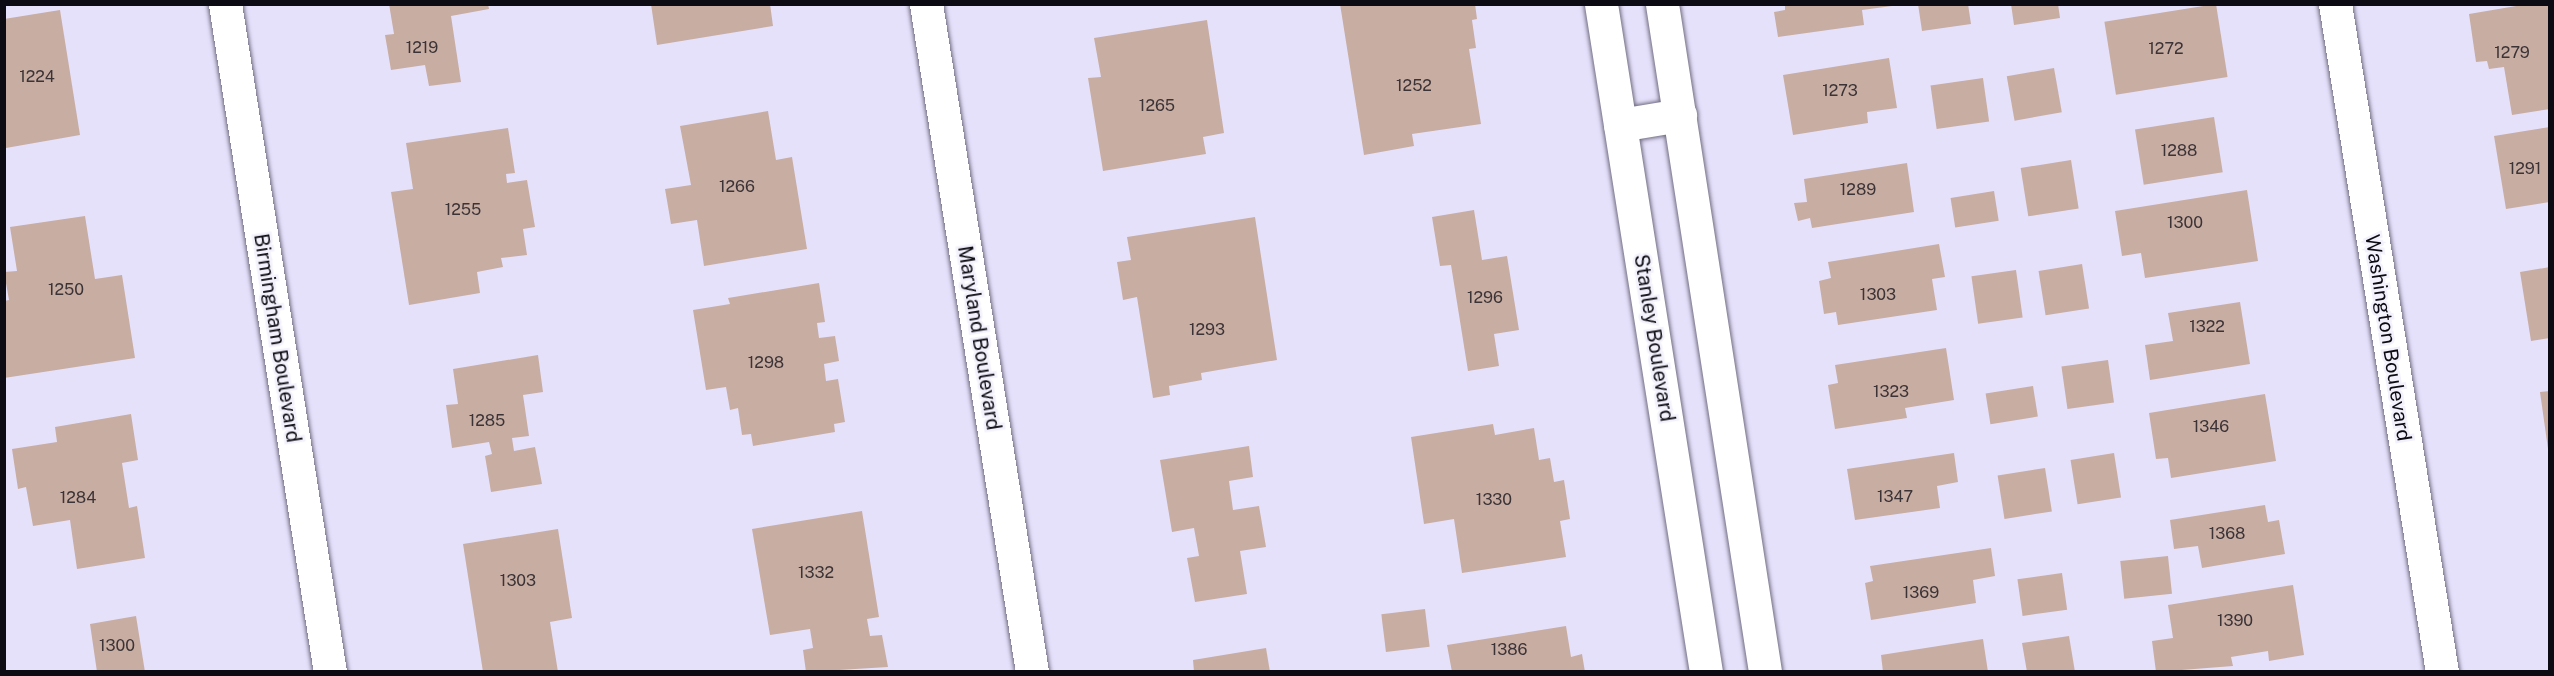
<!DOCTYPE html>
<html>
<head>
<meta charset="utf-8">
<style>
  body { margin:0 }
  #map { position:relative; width:2554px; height:676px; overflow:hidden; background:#e6e1fb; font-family:"Public Sans",sans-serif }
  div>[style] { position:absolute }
  .building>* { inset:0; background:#c8ada3; transform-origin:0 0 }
  .roads { filter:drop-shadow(0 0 2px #726d83) drop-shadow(0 0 2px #726d83) }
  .minor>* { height:33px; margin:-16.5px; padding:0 16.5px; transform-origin:16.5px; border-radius:16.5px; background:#fff }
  span { translate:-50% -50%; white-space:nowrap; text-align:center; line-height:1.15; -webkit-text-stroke:5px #f3f1fb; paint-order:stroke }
  .number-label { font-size:16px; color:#3b3336 }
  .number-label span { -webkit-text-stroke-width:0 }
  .street-label { font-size:20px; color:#0c0a12 }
  .frame { position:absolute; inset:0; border:6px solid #0c0a12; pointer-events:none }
</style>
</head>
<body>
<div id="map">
  <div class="building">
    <div style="clip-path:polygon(389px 4px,488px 4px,489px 9px,451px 16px,461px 82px,429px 86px,425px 65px,391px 70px,385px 35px,394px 34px)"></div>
    <div style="clip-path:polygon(651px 4px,770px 4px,773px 26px,657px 45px)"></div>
    <div style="clip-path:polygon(1340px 4px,1475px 4px,1477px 19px,1472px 20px,1476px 48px,1469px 49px,1481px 124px,1412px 134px,1414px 146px,1364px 155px)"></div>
    <div style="clip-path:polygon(1785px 4px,1892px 4px,1892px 6px,1862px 10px,1864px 25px,1778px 37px,1774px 12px,1785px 10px)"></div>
    <div style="clip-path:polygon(1918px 4px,1968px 4px,1971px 24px,1922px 31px)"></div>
    <div style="clip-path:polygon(2011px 4px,2058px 4px,2060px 18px,2014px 25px)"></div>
    <div style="left:2216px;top:4px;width:74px;height:113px;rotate:81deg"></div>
    <div style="clip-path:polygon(2528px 4px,2550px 4px,2550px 109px,2512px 115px,2504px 67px,2489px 69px,2487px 61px,2476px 62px,2469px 14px)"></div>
    <div style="clip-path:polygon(60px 10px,80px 135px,6px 148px,4px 19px)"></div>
    <div style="clip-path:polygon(1207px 20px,1224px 133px,1203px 137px,1206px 154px,1103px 171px,1088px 78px,1101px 77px,1094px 38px)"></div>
    <div style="clip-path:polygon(1889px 58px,1897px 108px,1867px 112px,1868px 123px,1793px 135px,1783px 75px)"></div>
    <div style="left:2054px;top:68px;width:45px;height:48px;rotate:80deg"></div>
    <div style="left:1983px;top:78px;width:44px;height:53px;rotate:82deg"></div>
    <div style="clip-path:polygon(768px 111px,776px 160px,792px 157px,807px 249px,704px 266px,697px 220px,671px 224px,665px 189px,691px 185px,680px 126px)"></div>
    <div style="left:2214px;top:117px;width:56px;height:80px;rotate:81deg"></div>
    <div style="clip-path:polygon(2550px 127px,2550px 202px,2506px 209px,2494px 136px)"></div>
    <div style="clip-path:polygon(508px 128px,515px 173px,506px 174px,507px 183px,527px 180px,535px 227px,523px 229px,527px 255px,501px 258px,503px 267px,477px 272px,480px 293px,409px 305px,391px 192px,413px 189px,406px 143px)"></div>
    <div style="left:2071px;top:160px;width:49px;height:51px;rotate:81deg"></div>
    <div style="clip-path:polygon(1907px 163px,1914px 212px,1812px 228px,1810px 218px,1798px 221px,1794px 203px,1807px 202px,1804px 179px)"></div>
    <div style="clip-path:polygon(2247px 190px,2258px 261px,2145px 278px,2141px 253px,2122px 256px,2115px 211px)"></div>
    <div style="left:1994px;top:191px;width:30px;height:44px;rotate:81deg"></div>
    <div style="clip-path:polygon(1474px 210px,1482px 260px,1507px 256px,1519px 330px,1494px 334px,1499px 366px,1468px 371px,1451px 265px,1440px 266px,1432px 217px)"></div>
    <div style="clip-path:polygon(85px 216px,95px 279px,122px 275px,135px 358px,4px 378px,4px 301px,9px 300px,4px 272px,17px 271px,10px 227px)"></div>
    <div style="clip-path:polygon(1255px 217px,1277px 360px,1201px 373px,1202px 380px,1169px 386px,1170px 395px,1153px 398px,1137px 297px,1123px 300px,1117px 262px,1131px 260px,1127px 237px)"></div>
    <div style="clip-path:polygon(1939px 244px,1945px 277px,1932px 279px,1937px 310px,1838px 325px,1836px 312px,1824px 314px,1819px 281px,1831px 278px,1828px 262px)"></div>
    <div style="left:2082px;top:264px;width:45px;height:44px;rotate:81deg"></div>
    <div style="clip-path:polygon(2550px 267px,2550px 338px,2531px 341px,2520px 272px)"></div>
    <div style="left:2016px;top:270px;width:48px;height:45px;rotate:82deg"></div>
    <div style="clip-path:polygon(819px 283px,825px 322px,817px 323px,819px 338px,835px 336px,839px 361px,824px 364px,826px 381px,838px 379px,845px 422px,834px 424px,835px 432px,753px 446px,751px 434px,742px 435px,738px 408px,730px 410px,726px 387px,706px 390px,693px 310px,730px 304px,728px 298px)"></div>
    <div style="clip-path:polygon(2240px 302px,2250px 364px,2150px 380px,2145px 345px,2173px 341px,2168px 313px)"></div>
    <div style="clip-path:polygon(1946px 348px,1954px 400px,1905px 408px,1907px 418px,1835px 429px,1828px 385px,1838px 383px,1835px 365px)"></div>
    <div style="clip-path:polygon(538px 355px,543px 392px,523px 395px,529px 436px,512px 438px,514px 451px,535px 447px,542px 484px,491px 492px,485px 456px,492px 454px,489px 442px,452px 448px,446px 405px,458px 404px,453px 369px)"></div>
    <div style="left:2108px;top:360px;width:43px;height:47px;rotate:82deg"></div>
    <div style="left:2033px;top:386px;width:31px;height:48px;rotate:81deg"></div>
    <div style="clip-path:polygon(2550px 391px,2550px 449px,2548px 449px,2540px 392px)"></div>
    <div style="clip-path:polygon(2265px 394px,2276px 461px,2171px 478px,2168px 458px,2156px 459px,2149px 413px)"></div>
    <div style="clip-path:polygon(131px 414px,138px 460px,122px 463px,129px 508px,137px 506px,145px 558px,77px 569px,70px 520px,33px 526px,26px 487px,18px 489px,12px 449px,57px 442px,55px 427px)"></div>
    <div style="clip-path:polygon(1493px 424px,1495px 435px,1534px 428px,1539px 460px,1550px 458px,1554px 482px,1564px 480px,1570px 519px,1560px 521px,1566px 557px,1462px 573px,1454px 519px,1424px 524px,1411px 437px)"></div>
    <div style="clip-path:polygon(1249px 446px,1253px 477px,1229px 481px,1233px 510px,1259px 506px,1266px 547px,1240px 551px,1247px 594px,1195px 602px,1187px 558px,1199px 556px,1194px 528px,1172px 532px,1160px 460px)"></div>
    <div style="clip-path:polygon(1954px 453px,1958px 482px,1937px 486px,1940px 508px,1855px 520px,1847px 469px)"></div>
    <div style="left:2114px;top:453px;width:45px;height:44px;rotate:81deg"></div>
    <div style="left:2045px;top:468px;width:44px;height:48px;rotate:81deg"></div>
    <div style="clip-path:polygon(2265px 505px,2268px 522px,2279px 520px,2285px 554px,2202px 568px,2198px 546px,2174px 549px,2170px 520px)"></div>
    <div style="clip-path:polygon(862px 511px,879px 617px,867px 619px,870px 636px,882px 635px,888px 667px,806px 672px,803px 650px,813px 648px,810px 629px,770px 635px,752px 529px)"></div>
    <div style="clip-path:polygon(558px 529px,572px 618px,550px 622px,558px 672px,483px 672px,463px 544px)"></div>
    <div style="clip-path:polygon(1991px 548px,1995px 576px,1973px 580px,1976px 603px,1871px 620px,1865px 583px,1873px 581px,1870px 566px)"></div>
    <div style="left:2168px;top:556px;width:38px;height:48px;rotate:84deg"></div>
    <div style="left:2062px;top:573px;width:37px;height:45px;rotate:82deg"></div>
    <div style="clip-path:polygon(2293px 585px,2304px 655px,2269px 661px,2268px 651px,2231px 657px,2233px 666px,2156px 672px,2152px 641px,2173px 638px,2168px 605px)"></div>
    <div style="left:1425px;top:609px;width:38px;height:44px;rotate:83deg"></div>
    <div style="clip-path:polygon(136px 616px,145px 672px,97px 672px,90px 624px)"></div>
    <div style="clip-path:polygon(1566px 626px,1571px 657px,1582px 654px,1585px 672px,1452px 672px,1447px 645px)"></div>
    <div style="clip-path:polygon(2069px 636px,2075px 672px,2027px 672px,2022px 643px)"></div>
    <div style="clip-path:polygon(1983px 639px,1988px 672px,1883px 672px,1881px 655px)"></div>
    <div style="clip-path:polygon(1266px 648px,1270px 672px,1194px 672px,1193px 660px)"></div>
  </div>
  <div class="roads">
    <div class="minor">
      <div style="left:225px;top:4px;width:676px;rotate:81.07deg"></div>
      <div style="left:926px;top:4px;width:676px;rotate:80.98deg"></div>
      <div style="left:1601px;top:4px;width:676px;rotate:81.07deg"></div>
      <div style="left:1662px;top:4px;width:676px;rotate:81.23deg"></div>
      <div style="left:2335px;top:4px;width:677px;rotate:80.9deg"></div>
      <div style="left:1620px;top:125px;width:61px;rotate:-9.5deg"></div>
    </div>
  </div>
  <div class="number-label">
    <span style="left:422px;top:48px">1219</span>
    <span style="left:2166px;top:49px">1272</span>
    <span style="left:2512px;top:53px">1279</span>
    <span style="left:37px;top:77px">1224</span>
    <span style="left:1414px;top:86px">1252</span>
    <span style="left:1840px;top:91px">1273</span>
    <span style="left:1157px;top:106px">1265</span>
    <span style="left:2179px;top:151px">1288</span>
    <span style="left:2525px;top:169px">1291</span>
    <span style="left:737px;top:187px">1266</span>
    <span style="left:1858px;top:190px">1289</span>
    <span style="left:463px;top:210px">1255</span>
    <span style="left:2185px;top:223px">1300</span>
    <span style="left:66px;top:290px">1250</span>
    <span style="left:1878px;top:295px">1303</span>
    <span style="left:1485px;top:298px">1296</span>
    <span style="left:2207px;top:327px">1322</span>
    <span style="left:1207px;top:330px">1293</span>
    <span style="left:766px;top:363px">1298</span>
    <span style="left:1891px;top:392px">1323</span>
    <span style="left:487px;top:421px">1285</span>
    <span style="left:2211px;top:427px">1346</span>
    <span style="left:1895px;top:497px">1347</span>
    <span style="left:78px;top:498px">1284</span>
    <span style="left:1494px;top:500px">1330</span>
    <span style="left:2227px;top:534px">1368</span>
    <span style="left:816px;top:573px">1332</span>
    <span style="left:518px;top:581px">1303</span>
    <span style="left:1921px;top:593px">1369</span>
    <span style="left:2235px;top:621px">1390</span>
    <span style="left:117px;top:646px">1300</span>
    <span style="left:1509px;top:650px">1386</span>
  </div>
  <div class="street-label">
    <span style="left:277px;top:338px;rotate:81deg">Birmingham Boulevard</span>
    <span style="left:979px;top:338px;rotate:81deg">Maryland Boulevard</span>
    <span style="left:1654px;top:338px;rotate:81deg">Stanley Boulevard</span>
    <span style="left:2388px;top:338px;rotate:81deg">Washington Boulevard</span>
  </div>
  <div class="frame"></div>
</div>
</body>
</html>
